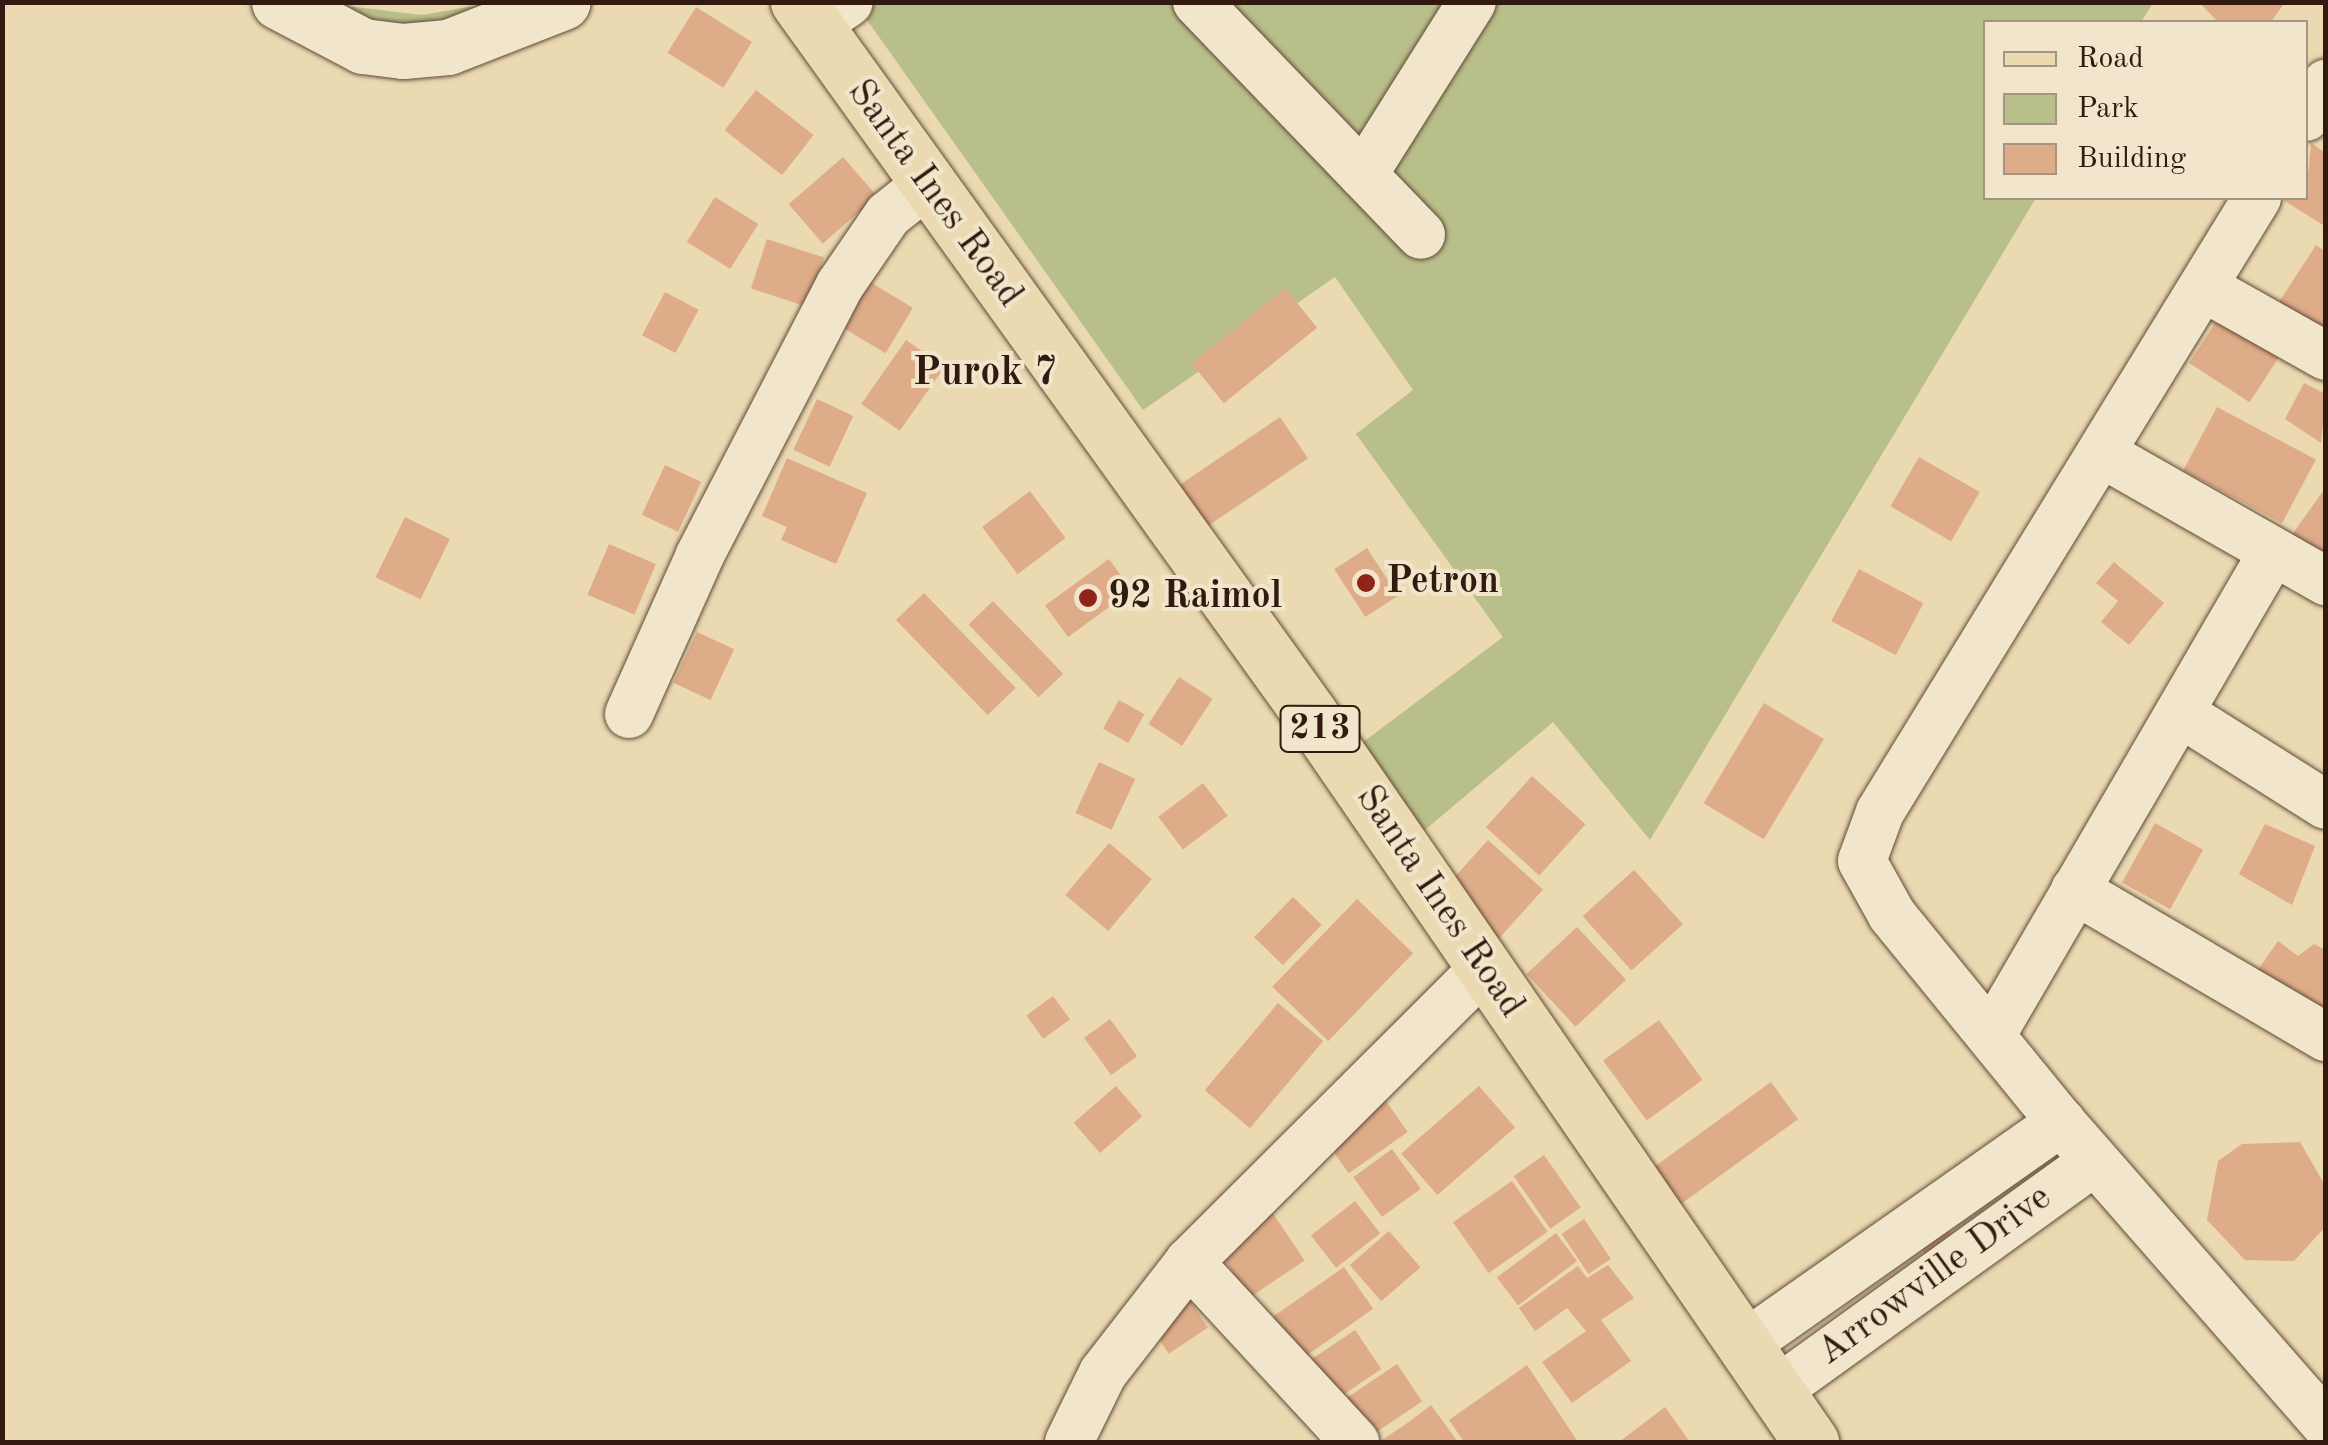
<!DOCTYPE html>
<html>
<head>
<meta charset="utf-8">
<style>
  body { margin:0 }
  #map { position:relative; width:2328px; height:1445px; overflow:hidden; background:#ead9b1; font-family:"Old Standard TT",serif }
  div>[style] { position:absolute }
  .green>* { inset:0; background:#b9bf8a }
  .building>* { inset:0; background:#dfac89; transform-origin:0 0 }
  .roads { filter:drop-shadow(0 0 2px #614a38) drop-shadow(0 0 2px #614a38) }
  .street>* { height:48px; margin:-24px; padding:0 24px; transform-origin:24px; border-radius:24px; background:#f1e6cc }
  .secondary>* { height:55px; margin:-27.5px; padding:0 27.5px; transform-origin:27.5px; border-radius:27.5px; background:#f1e6cc }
  .primary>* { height:55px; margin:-27.5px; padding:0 27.5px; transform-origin:27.5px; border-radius:27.5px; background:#ead9b1 }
  .dots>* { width:28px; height:28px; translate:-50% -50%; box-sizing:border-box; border:5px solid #f1e6cc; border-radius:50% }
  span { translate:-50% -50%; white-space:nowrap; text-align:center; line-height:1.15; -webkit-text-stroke:8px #f1e6cc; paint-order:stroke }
  .shield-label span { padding:2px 8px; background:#f1e6cc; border:2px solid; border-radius:8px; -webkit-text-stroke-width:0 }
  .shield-label { font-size:35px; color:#331a10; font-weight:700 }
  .street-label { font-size:38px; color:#331a10 }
  .poi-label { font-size:38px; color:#331a10; font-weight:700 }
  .left { translate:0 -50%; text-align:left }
  .neighbourhood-label { font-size:40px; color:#331a10; font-weight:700 }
  .frame { position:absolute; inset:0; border:5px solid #331a10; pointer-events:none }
  .legend { position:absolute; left:1983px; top:20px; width:325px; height:180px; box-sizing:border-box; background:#f1e6cc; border:2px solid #a59481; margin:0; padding:12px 18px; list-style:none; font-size:30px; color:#331a10 }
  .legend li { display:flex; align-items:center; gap:20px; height:50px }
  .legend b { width:50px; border:2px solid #a59481 }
</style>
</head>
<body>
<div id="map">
  <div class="green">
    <div style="clip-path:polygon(322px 3px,422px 15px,491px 3px,424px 27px,372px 20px)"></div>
    <div style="clip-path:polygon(855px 3px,2153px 3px,2141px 22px,1986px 22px,1986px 198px,2036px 198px,1650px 840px,1553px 722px,1419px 835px,1358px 746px,1503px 637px,1356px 434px,1413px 390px,1335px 277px,1143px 410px)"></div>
  </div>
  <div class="building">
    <div style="clip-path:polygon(2199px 2px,2285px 2px,2271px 22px,2218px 22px)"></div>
    <div style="left:696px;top:7px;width:66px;height:54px;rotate:32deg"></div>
    <div style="left:756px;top:90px;width:73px;height:51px;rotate:38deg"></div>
    <div style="clip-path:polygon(2311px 143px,2326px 153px,2326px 227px,2280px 198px,2306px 198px)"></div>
    <div style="left:843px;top:157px;width:52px;height:72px;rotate:49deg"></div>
    <div style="left:715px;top:197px;width:51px;height:53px;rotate:32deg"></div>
    <div style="left:767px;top:239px;width:60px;height:52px;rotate:18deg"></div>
    <div style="clip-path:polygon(2316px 245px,2326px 252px,2326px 333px,2279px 302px)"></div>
    <div style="left:870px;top:282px;width:50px;height:53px;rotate:31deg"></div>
    <div style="left:1285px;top:288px;width:51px;height:120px;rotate:51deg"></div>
    <div style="left:665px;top:292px;width:38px;height:49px;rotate:28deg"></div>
    <div style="left:2223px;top:311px;width:72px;height:62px;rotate:33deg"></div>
    <div style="left:906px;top:340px;width:47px;height:78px;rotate:35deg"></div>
    <div style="clip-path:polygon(2304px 383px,2326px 394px,2321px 443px,2285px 419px)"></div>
    <div style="left:817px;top:399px;width:40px;height:56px;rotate:25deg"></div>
    <div style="left:2217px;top:407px;width:112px;height:72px;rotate:28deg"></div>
    <div style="left:1280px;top:417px;width:50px;height:121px;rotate:56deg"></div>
    <div style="left:1919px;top:457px;width:70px;height:57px;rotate:30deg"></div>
    <div style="clip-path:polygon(787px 458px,867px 493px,836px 564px,781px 540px,787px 527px,762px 516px)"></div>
    <div style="left:665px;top:465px;width:40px;height:55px;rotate:25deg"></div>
    <div style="clip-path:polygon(2326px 487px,2326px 554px,2291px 536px)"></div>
    <div style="left:1030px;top:491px;width:59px;height:60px;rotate:53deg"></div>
    <div style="left:405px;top:517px;width:50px;height:67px;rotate:26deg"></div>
    <div style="left:609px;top:544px;width:51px;height:55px;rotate:23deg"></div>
    <div style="left:1367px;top:548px;width:57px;height:39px;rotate:57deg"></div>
    <div style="left:1109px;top:559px;width:39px;height:79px;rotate:54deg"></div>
    <div style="clip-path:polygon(2114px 562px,2164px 603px,2129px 645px,2101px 622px,2118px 601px,2096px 583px)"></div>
    <div style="left:1859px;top:569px;width:73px;height:59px;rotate:28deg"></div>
    <div style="left:924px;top:593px;width:132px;height:39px;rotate:46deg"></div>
    <div style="left:993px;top:601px;width:101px;height:34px;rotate:46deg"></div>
    <div style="left:697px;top:632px;width:41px;height:56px;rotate:25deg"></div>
    <div style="left:1179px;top:677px;width:40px;height:56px;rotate:33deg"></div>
    <div style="left:1119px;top:700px;width:29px;height:33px;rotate:29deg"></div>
    <div style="left:1764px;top:703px;width:70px;height:117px;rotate:31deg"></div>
    <div style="left:1099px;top:762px;width:40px;height:56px;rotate:25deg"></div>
    <div style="left:1532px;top:776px;width:72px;height:69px;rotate:42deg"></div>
    <div style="left:1203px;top:783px;width:41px;height:56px;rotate:53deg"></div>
    <div style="left:2155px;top:823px;width:55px;height:68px;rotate:29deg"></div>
    <div style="clip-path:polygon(2265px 824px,2315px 846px,2292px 905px,2239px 874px)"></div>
    <div style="left:1488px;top:840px;width:74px;height:67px;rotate:42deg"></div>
    <div style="left:1109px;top:843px;width:56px;height:68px;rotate:40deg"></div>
    <div style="left:1634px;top:870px;width:73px;height:69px;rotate:48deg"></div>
    <div style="left:1293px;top:897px;width:40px;height:56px;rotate:44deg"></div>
    <div style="left:1357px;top:899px;width:78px;height:122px;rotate:44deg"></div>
    <div style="left:1577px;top:927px;width:72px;height:69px;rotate:47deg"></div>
    <div style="clip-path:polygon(2278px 941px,2298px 956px,2314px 944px,2326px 950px,2326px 1016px,2257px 971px)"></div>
    <div style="left:1053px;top:996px;width:29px;height:33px;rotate:54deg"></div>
    <div style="left:1278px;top:1003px;width:59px;height:114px;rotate:40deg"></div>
    <div style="left:1110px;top:1019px;width:46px;height:32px;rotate:54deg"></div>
    <div style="left:1659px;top:1020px;width:74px;height:69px;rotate:54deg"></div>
    <div style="left:1771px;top:1082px;width:46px;height:147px;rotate:54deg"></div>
    <div style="left:1116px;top:1086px;width:40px;height:56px;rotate:49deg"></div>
    <div style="left:1479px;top:1086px;width:55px;height:103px;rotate:49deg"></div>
    <div style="left:1379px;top:1091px;width:50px;height:72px;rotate:55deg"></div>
    <div style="clip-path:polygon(2300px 1142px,2326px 1187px,2326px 1226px,2294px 1261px,2245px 1260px,2207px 1220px,2218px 1161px,2242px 1144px)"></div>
    <div style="left:1392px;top:1149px;width:49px;height:48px;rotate:54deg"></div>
    <div style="left:1544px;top:1155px;width:64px;height:37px;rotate:55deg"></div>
    <div style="left:1512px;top:1181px;width:62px;height:72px;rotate:55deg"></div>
    <div style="left:1355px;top:1201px;width:41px;height:56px;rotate:52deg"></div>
    <div style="left:1270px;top:1209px;width:62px;height:66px;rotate:56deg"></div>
    <div style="left:1584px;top:1219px;width:48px;height:27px;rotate:56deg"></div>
    <div style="left:1940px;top:1220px;width:24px;height:32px;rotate:54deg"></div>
    <div style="left:1389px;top:1231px;width:48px;height:52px;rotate:49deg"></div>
    <div style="left:1556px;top:1233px;width:35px;height:74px;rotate:53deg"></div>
    <div style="clip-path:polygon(1608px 1265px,1634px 1298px,1601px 1320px,1631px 1361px,1572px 1403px,1542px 1362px,1586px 1331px,1567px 1308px,1535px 1331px,1519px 1308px,1578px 1266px,1587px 1278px)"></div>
    <div style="left:1344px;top:1267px;width:51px;height:101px;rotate:55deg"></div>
    <div style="left:1190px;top:1301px;width:32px;height:47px;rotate:56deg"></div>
    <div style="left:1355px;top:1330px;width:47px;height:59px;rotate:56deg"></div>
    <div style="left:1397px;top:1364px;width:45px;height:72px;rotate:56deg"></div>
    <div style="clip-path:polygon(1527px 1365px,1578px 1442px,1464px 1442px,1449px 1420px)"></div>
    <div style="clip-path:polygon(1431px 1405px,1458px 1442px,1379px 1442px,1409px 1422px)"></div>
    <div style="clip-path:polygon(1665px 1407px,1690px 1442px,1619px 1442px)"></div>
  </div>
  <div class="roads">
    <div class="street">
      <div style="left:1197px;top:2px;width:323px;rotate:46.1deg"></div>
      <div style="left:814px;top:26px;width:42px;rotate:-34.4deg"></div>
      <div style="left:2306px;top:117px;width:39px;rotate:-59deg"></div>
      <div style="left:1363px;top:175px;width:204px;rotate:-57.8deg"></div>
      <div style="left:2257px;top:198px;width:721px;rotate:121.55deg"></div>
      <div style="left:1880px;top:812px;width:52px;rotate:110.2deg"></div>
      <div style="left:1862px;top:861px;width:62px;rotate:60.9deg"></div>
      <div style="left:1892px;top:915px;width:267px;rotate:50.8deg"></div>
      <div style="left:2061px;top:1122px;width:403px;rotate:48.8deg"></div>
      <div style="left:2203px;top:287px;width:141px;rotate:29.3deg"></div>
      <div style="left:2103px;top:454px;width:257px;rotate:29.7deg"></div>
      <div style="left:629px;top:714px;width:174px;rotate:-65.9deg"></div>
      <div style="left:700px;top:555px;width:304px;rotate:-62.6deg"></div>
      <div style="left:840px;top:285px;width:85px;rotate:-55.6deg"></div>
      <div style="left:888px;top:215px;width:50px;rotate:-38.5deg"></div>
      <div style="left:2182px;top:714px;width:170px;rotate:32.3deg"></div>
      <div style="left:2075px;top:890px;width:291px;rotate:30.4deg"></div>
      <div style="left:1992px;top:1034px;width:558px;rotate:-59.76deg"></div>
      <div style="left:1189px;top:1262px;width:245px;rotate:47.3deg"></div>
      <div style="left:1744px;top:1345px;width:388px;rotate:-35.1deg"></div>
      <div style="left:1776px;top:1391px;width:392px;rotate:-35.8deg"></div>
      <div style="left:1069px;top:1442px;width:77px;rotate:-63.8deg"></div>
      <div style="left:1103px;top:1373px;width:140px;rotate:-52.2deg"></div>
      <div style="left:1189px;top:1262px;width:416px;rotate:-44.9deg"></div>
    </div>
    <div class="secondary">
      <div style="left:279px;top:2px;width:95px;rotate:27.6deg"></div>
      <div style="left:363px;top:46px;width:40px;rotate:7.1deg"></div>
      <div style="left:403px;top:51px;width:45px;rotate:-5.1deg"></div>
      <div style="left:448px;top:47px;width:123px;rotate:-21.4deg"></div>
    </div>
    <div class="primary">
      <div style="left:798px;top:2px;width:877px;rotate:54.28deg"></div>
      <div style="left:1310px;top:714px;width:884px;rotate:55.46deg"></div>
    </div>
  </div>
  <div class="dots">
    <div style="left:1366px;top:583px;background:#8f2418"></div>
    <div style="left:1088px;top:598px;background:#8f2418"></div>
  </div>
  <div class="shield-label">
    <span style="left:1320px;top:729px">213</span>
  </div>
  <div class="street-label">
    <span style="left:934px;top:194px;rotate:54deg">Santa Ines Road</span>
    <span style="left:1439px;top:902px;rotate:56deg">Santa Ines Road</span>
    <span style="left:1935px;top:1276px;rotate:-36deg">Arrowville Drive</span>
  </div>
  <div class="poi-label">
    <span class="left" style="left:1386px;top:583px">Petron</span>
    <span class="left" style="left:1108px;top:598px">92 Raimol</span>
  </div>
  <div class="neighbourhood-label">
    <span style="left:985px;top:374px">Purok 7</span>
  </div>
  <div class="frame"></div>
  <ul class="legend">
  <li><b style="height:12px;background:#ead9b1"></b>Road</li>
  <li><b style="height:28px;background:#b9bf8a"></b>Park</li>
  <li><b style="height:28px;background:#dfac89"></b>Building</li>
  </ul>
</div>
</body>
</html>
